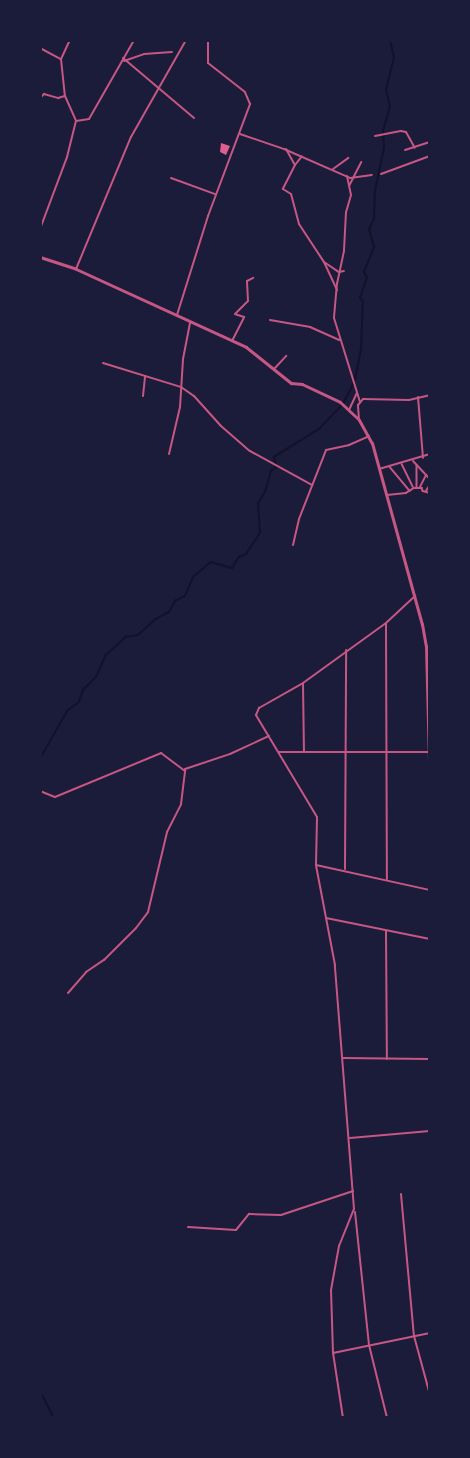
<!DOCTYPE html>
<html>
<head>
<meta charset="utf-8">
<style>
  body { margin:0 }
  #map { position:relative; width:470px; height:1458px; overflow:hidden; background:#1b1b3a; font-family:Figtree,sans-serif }
  div>[style] { position:absolute }
  .stream>* { height:1.5px; margin:-0.75px; padding:0 0.75px; transform-origin:0.75px; border-radius:0.75px; background:#12122b }
  .building>* { inset:0; background:#dd5f8e }
  .pedestrian>* { height:1.5px; margin:-0.75px; padding:0 0.75px; transform-origin:0.75px; border-radius:0.75px; background:#c65784 }
  .minor>* { height:2px; margin:-1px; padding:0 1px; transform-origin:1px; border-radius:1px; background:#c65784 }
  .tertiary>* { height:3px; margin:-1.5px; padding:0 1.5px; transform-origin:1.5px; border-radius:1.5px; background:#c65784 }
  span { translate:-50% -50%; white-space:nowrap; text-align:center; line-height:1.15; -webkit-text-stroke:6px #1b1b3a; paint-order:stroke }
  .frame { position:absolute; inset:0; border:42px solid #1b1b3a; pointer-events:none }
</style>
</head>
<body>
<div id="map">
  <div class="stream">
    <div style="left:355px;top:380px;width:32px;rotate:-79deg"></div>
    <div style="left:361px;top:349px;width:47px;rotate:-87.6deg"></div>
    <div style="left:363px;top:302px;width:5px;rotate:-127deg"></div>
    <div style="left:360px;top:298px;width:21px;rotate:-71deg"></div>
    <div style="left:367px;top:278px;width:7px;rotate:-117deg"></div>
    <div style="left:364px;top:272px;width:27px;rotate:-68deg"></div>
    <div style="left:374px;top:247px;width:18px;rotate:-106deg"></div>
    <div style="left:369px;top:230px;width:12px;rotate:-66deg"></div>
    <div style="left:374px;top:219px;width:28px;rotate:-88deg"></div>
    <div style="left:375px;top:191px;width:44px;rotate:-78.2deg"></div>
    <div style="left:384px;top:148px;width:17px;rotate:-93deg"></div>
    <div style="left:383px;top:131px;width:25px;rotate:-74deg"></div>
    <div style="left:390px;top:107px;width:17px;rotate:-103deg"></div>
    <div style="left:386px;top:90px;width:33px;rotate:-76deg"></div>
    <div style="left:394px;top:58px;width:18px;rotate:-103deg"></div>
    <div style="left:40px;top:759px;width:55px;rotate:-60.6deg"></div>
    <div style="left:67px;top:711px;width:15px;rotate:-37deg"></div>
    <div style="left:79px;top:702px;width:13px;rotate:-72deg"></div>
    <div style="left:83px;top:690px;width:18px;rotate:-45deg"></div>
    <div style="left:96px;top:677px;width:24px;rotate:-66deg"></div>
    <div style="left:106px;top:655px;width:27px;rotate:-42deg"></div>
    <div style="left:126px;top:637px;width:12px;rotate:-9deg"></div>
    <div style="left:138px;top:635px;width:24px;rotate:-42deg"></div>
    <div style="left:156px;top:619px;width:15px;rotate:-28deg"></div>
    <div style="left:169px;top:612px;width:13px;rotate:-61deg"></div>
    <div style="left:175px;top:601px;width:11px;rotate:-27deg"></div>
    <div style="left:185px;top:596px;width:21px;rotate:-67deg"></div>
    <div style="left:193px;top:577px;width:23px;rotate:-40deg"></div>
    <div style="left:211px;top:562px;width:22px;rotate:16deg"></div>
    <div style="left:232px;top:568px;width:13px;rotate:-58deg"></div>
    <div style="left:239px;top:557px;width:8px;rotate:-23deg"></div>
    <div style="left:246px;top:554px;width:25px;rotate:-56deg"></div>
    <div style="left:260px;top:533px;width:29px;rotate:-94deg"></div>
    <div style="left:258px;top:504px;width:14px;rotate:-60deg"></div>
    <div style="left:265px;top:492px;width:22px;rotate:-74deg"></div>
    <div style="left:271px;top:471px;width:6px;rotate:-39deg"></div>
    <div style="left:276px;top:467px;width:10px;rotate:-101deg"></div>
    <div style="left:274px;top:457px;width:53px;rotate:-31.9deg"></div>
    <div style="left:319px;top:429px;width:35px;rotate:-46deg"></div>
    <div style="left:343px;top:404px;width:22px;rotate:-63deg"></div>
    <div style="left:40px;top:1390px;width:31px;rotate:63deg"></div>
  </div>
  <div class="building">
    <div style="clip-path:polygon(221px 143px,230px 146px,226px 155px,220px 152px)"></div>
  </div>
  <div class="pedestrian">
    <div style="left:402px;top:464px;width:25px;rotate:64deg"></div>
    <div style="left:417px;top:465px;width:22px;rotate:90deg"></div>
    <div style="left:390px;top:467px;width:31px;rotate:50deg"></div>
    <div style="left:420px;top:487px;width:13px;rotate:-63deg"></div>
    <div style="left:426px;top:491px;width:7px;rotate:-56deg"></div>
    <div style="left:387px;top:495px;width:19px;rotate:-6deg"></div>
    <div style="left:406px;top:493px;width:9px;rotate:-32deg"></div>
    <div style="left:414px;top:488px;width:8px"></div>
    <div style="left:422px;top:488px;width:3px;rotate:72deg"></div>
    <div style="left:423px;top:491px;width:7px;rotate:16deg"></div>
  </div>
  <div class="minor">
    <div style="left:40px;top:48px;width:24px;rotate:28deg"></div>
    <div style="left:61px;top:59px;width:21px;rotate:-65deg"></div>
    <div style="left:123px;top:58px;width:93px;rotate:40.2deg"></div>
    <div style="left:61px;top:59px;width:37px;rotate:84deg"></div>
    <div style="left:65px;top:96px;width:27px;rotate:66deg"></div>
    <div style="left:124px;top:61px;width:21px;rotate:-19deg"></div>
    <div style="left:144px;top:54px;width:28px;rotate:-4deg"></div>
    <div style="left:40px;top:98px;width:6px;rotate:-45deg"></div>
    <div style="left:44px;top:94px;width:15px;rotate:16deg"></div>
    <div style="left:58px;top:98px;width:7px;rotate:-16deg"></div>
    <div style="left:240px;top:134px;width:46px;rotate:18.8deg"></div>
    <div style="left:284px;top:149px;width:72px;rotate:23.7deg"></div>
    <div style="left:350px;top:178px;width:22px;rotate:-8deg"></div>
    <div style="left:375px;top:136px;width:26px;rotate:-11deg"></div>
    <div style="left:401px;top:131px;width:5px;rotate:11deg"></div>
    <div style="left:406px;top:132px;width:18px;rotate:61deg"></div>
    <div style="left:286px;top:149px;width:18px;rotate:61deg"></div>
    <div style="left:295px;top:165px;width:27px;rotate:117deg"></div>
    <div style="left:283px;top:189px;width:9px;rotate:32deg"></div>
    <div style="left:291px;top:194px;width:31px;rotate:75deg"></div>
    <div style="left:299px;top:224px;width:45px;rotate:56.7deg"></div>
    <div style="left:324px;top:262px;width:18px;rotate:34deg"></div>
    <div style="left:339px;top:272px;width:5px;rotate:-11deg"></div>
    <div style="left:405px;top:150px;width:26px;rotate:-18deg"></div>
    <div style="left:295px;top:165px;width:11px;rotate:-52deg"></div>
    <div style="left:333px;top:169px;width:19px;rotate:-36deg"></div>
    <div style="left:381px;top:174px;width:52px;rotate:-20.2deg"></div>
    <div style="left:347px;top:176px;width:19px;rotate:78deg"></div>
    <div style="left:351px;top:195px;width:18px;rotate:106deg"></div>
    <div style="left:346px;top:212px;width:39px;rotate:93deg"></div>
    <div style="left:344px;top:251px;width:33px;rotate:102deg"></div>
    <div style="left:337px;top:283px;width:35px;rotate:95deg"></div>
    <div style="left:334px;top:318px;width:88px;rotate:72.8deg"></div>
    <div style="left:171px;top:178px;width:47px;rotate:20deg"></div>
    <div style="left:349px;top:186px;width:27px;rotate:-63deg"></div>
    <div style="left:40px;top:229px;width:77px;rotate:-69.4deg"></div>
    <div style="left:67px;top:157px;width:37px;rotate:-76deg"></div>
    <div style="left:76px;top:121px;width:13px;rotate:-9deg"></div>
    <div style="left:89px;top:119px;width:91px;rotate:-60.3deg"></div>
    <div style="left:324px;top:262px;width:31px;rotate:65deg"></div>
    <div style="left:76px;top:269px;width:143px;rotate:-67.4deg"></div>
    <div style="left:131px;top:137px;width:112px;rotate:-60.4deg"></div>
    <div style="left:177px;top:315px;width:104px;rotate:-72.6deg"></div>
    <div style="left:208px;top:216px;width:120px;rotate:-69.4deg"></div>
    <div style="left:250px;top:104px;width:13px;rotate:-113deg"></div>
    <div style="left:245px;top:92px;width:47px;rotate:-141.9deg"></div>
    <div style="left:208px;top:63px;width:23px;rotate:-90deg"></div>
    <div style="left:270px;top:320px;width:41px;rotate:9.9deg"></div>
    <div style="left:310px;top:327px;width:32px;rotate:24deg"></div>
    <div style="left:232px;top:341px;width:27px;rotate:-63deg"></div>
    <div style="left:244px;top:317px;width:9px;rotate:-162deg"></div>
    <div style="left:235px;top:314px;width:18px;rotate:-45deg"></div>
    <div style="left:248px;top:301px;width:20px;rotate:-93deg"></div>
    <div style="left:247px;top:281px;width:7px;rotate:-27deg"></div>
    <div style="left:103px;top:363px;width:82px;rotate:17.1deg"></div>
    <div style="left:181px;top:387px;width:16px;rotate:35deg"></div>
    <div style="left:194px;top:396px;width:40px;rotate:48deg"></div>
    <div style="left:221px;top:426px;width:38px;rotate:41deg"></div>
    <div style="left:250px;top:451px;width:71px;rotate:28.7deg"></div>
    <div style="left:274px;top:369px;width:18px;rotate:-47deg"></div>
    <div style="left:143px;top:396px;width:20px;rotate:-84deg"></div>
    <div style="left:418px;top:397px;width:61px;rotate:85.3deg"></div>
    <div style="left:349px;top:410px;width:19px;rotate:-65deg"></div>
    <div style="left:359px;top:420px;width:15px;rotate:-94deg"></div>
    <div style="left:358px;top:405px;width:8px;rotate:-50deg"></div>
    <div style="left:363px;top:399px;width:46px;rotate:1.2deg"></div>
    <div style="left:409px;top:400px;width:22px;rotate:-13deg"></div>
    <div style="left:169px;top:454px;width:48px;rotate:-76.8deg"></div>
    <div style="left:180px;top:407px;width:48px;rotate:-86.4deg"></div>
    <div style="left:183px;top:359px;width:38px;rotate:-79deg"></div>
    <div style="left:413px;top:461px;width:25px;rotate:47deg"></div>
    <div style="left:379px;top:469px;width:53px;rotate:-16.4deg"></div>
    <div style="left:293px;top:545px;width:27px;rotate:-77deg"></div>
    <div style="left:299px;top:519px;width:74px;rotate:-68.6deg"></div>
    <div style="left:326px;top:450px;width:24px;rotate:-12deg"></div>
    <div style="left:349px;top:445px;width:22px;rotate:-24deg"></div>
    <div style="left:386px;top:623px;width:256px;rotate:89.8deg"></div>
    <div style="left:303px;top:683px;width:68px;rotate:89.2deg"></div>
    <div style="left:279px;top:752px;width:150px"></div>
    <div style="left:40px;top:791px;width:16px;rotate:22deg"></div>
    <div style="left:55px;top:797px;width:115px;rotate:-22.5deg"></div>
    <div style="left:161px;top:753px;width:30px;rotate:37deg"></div>
    <div style="left:316px;top:865px;width:117px;rotate:12.4deg"></div>
    <div style="left:345px;top:869px;width:219px;rotate:-89.7deg"></div>
    <div style="left:326px;top:918px;width:106px;rotate:11.4deg"></div>
    <div style="left:386px;top:931px;width:128px;rotate:89.6deg"></div>
    <div style="left:68px;top:993px;width:28px;rotate:-49deg"></div>
    <div style="left:86px;top:972px;width:22px;rotate:-34deg"></div>
    <div style="left:104px;top:960px;width:45px;rotate:-45deg"></div>
    <div style="left:136px;top:928px;width:20px;rotate:-53deg"></div>
    <div style="left:148px;top:912px;width:82px;rotate:-76.6deg"></div>
    <div style="left:167px;top:832px;width:31px;rotate:-63deg"></div>
    <div style="left:181px;top:804px;width:35px;rotate:-83deg"></div>
    <div style="left:185px;top:769px;width:47px;rotate:-18.4deg"></div>
    <div style="left:230px;top:754px;width:43px;rotate:-24.8deg"></div>
    <div style="left:343px;top:1058px;width:87px;rotate:0.7deg"></div>
    <div style="left:350px;top:1138px;width:80px;rotate:-5deg"></div>
    <div style="left:401px;top:1194px;width:143px;rotate:84.8deg"></div>
    <div style="left:414px;top:1336px;width:61px;rotate:74.8deg"></div>
    <div style="left:355px;top:1212px;width:134px;rotate:84deg"></div>
    <div style="left:369px;top:1345px;width:75px;rotate:76.1deg"></div>
    <div style="left:188px;top:1227px;width:48px;rotate:3.6deg"></div>
    <div style="left:236px;top:1230px;width:21px;rotate:-51deg"></div>
    <div style="left:249px;top:1214px;width:32px;rotate:2deg"></div>
    <div style="left:281px;top:1215px;width:76px;rotate:-18.4deg"></div>
    <div style="left:333px;top:1353px;width:99px;rotate:-11.7deg"></div>
    <div style="left:343px;top:1418px;width:66px;rotate:-98.7deg"></div>
    <div style="left:333px;top:1353px;width:63px;rotate:-91.8deg"></div>
    <div style="left:331px;top:1290px;width:45px;rotate:-79.7deg"></div>
    <div style="left:339px;top:1246px;width:40px;rotate:-68deg"></div>
    <div style="left:354px;top:1209px;width:245px;rotate:-94.5deg"></div>
    <div style="left:335px;top:965px;width:102px;rotate:-100.8deg"></div>
    <div style="left:316px;top:865px;width:48px;rotate:-88.8deg"></div>
    <div style="left:317px;top:817px;width:119px;rotate:-120.9deg"></div>
    <div style="left:256px;top:715px;width:8px;rotate:-67deg"></div>
    <div style="left:259px;top:708px;width:51px;rotate:-29.6deg"></div>
    <div style="left:303px;top:683px;width:102px;rotate:-35.9deg"></div>
    <div style="left:386px;top:623px;width:40px;rotate:-43deg"></div>
  </div>
  <div class="tertiary">
    <div style="left:40px;top:257px;width:38px;rotate:18deg"></div>
    <div style="left:76px;top:269px;width:187px;rotate:24.6deg"></div>
    <div style="left:246px;top:347px;width:58px;rotate:38.7deg"></div>
    <div style="left:291px;top:383px;width:11px;rotate:5deg"></div>
    <div style="left:302px;top:384px;width:42px;rotate:25.3deg"></div>
    <div style="left:340px;top:402px;width:26px;rotate:43deg"></div>
    <div style="left:359px;top:420px;width:26px;rotate:61deg"></div>
    <div style="left:372px;top:443px;width:188px;rotate:74.6deg"></div>
    <div style="left:422px;top:624px;width:22px;rotate:80deg"></div>
    <div style="left:426px;top:646px;width:156px;rotate:88.5deg"></div>
  </div>
  <div class="frame"></div>
</div>
</body>
</html>
